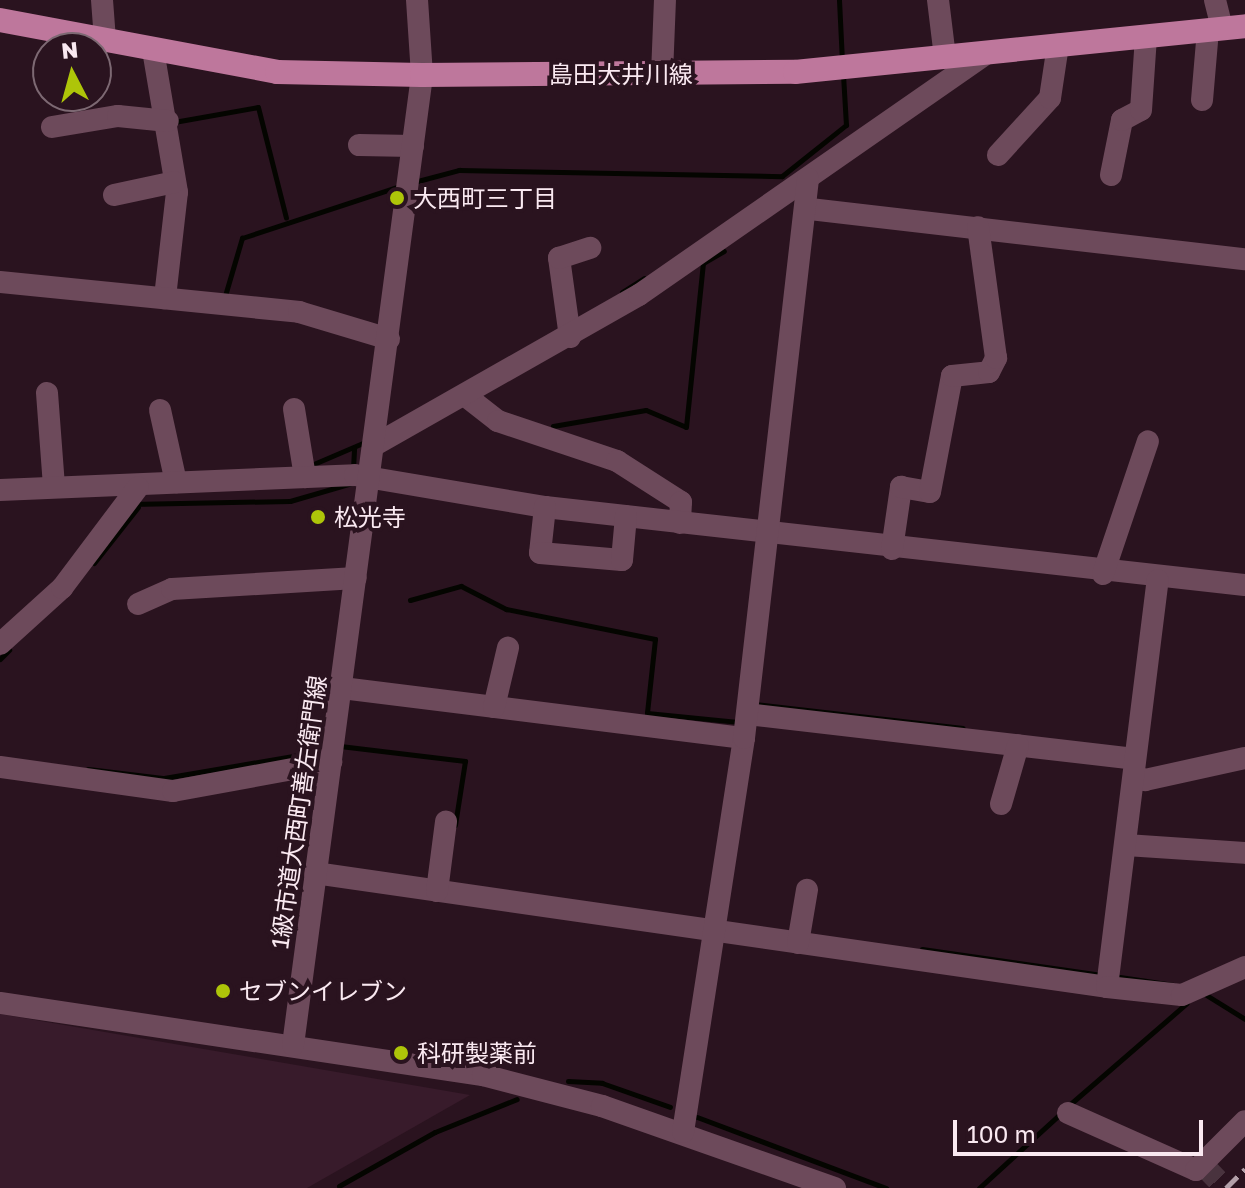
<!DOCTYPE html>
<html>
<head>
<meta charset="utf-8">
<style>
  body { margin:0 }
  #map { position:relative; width:1245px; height:1188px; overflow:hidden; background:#2a131f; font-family:"Golos Text","Noto Sans JP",sans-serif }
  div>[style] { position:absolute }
  .built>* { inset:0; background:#381b2b }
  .stream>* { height:5px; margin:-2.5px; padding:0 2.5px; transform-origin:2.5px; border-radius:2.5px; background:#040500 }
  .minor-tunnel>* { height:22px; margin-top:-11px; transform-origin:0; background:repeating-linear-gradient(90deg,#49333e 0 22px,transparent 0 33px) }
  .minor>* { height:22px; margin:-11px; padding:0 11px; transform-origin:11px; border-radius:11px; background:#6d4a5b }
  .major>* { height:24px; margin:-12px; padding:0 12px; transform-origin:12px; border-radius:12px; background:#be779c }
  .rail>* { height:5px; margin-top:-2.5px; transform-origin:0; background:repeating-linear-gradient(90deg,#b3a0a9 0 16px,transparent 0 24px) }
  .dots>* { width:22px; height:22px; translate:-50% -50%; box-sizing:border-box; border:4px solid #2a131f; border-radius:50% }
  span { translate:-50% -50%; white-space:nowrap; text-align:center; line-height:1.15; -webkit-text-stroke:8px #2a131f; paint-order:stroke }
  .street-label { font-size:24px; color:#fae9f1 }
  .poi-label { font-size:24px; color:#fae9f1 }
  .left { translate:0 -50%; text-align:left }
  .north { position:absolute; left:32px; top:32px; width:80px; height:80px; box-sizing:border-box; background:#2a131f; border:2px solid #7d6973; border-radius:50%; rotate:354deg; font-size:22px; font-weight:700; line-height:32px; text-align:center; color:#fae9f1 }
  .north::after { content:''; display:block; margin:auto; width:28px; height:36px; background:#aec509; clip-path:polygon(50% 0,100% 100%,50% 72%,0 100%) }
  .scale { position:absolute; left:953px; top:1120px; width:250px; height:36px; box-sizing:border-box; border:4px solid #fae9f1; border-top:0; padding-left:10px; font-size:24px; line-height:28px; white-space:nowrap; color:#fae9f1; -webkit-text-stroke:6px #2a131f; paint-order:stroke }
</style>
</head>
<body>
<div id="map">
  <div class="built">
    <div style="clip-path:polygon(0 1014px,470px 1095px,307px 1188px,0 1188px)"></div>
  </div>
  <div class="stream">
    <div style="left:839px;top:0;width:61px;rotate:87.2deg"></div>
    <div style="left:174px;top:122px;width:85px;rotate:-10.1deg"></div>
    <div style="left:258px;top:107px;width:114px;rotate:75.8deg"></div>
    <div style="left:414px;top:182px;width:47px;rotate:-14.9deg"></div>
    <div style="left:459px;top:170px;width:323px;rotate:1.1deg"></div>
    <div style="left:782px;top:176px;width:82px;rotate:-38.6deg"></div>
    <div style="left:846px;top:125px;width:50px;rotate:-93.4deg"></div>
    <div style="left:622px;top:292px;width:26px;rotate:-32deg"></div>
    <div style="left:224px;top:299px;width:64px;rotate:-73.6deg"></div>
    <div style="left:242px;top:238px;width:166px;rotate:-18.2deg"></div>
    <div style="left:553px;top:426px;width:94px;rotate:-9.8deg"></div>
    <div style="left:646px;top:410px;width:43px;rotate:23deg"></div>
    <div style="left:686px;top:427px;width:165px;rotate:-84.1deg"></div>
    <div style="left:703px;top:263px;width:24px;rotate:-30deg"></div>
    <div style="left:309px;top:466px;width:61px;rotate:-23.2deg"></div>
    <div style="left:353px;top:469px;width:21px;rotate:-87deg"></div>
    <div style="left:131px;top:504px;width:159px;rotate:-1.1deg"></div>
    <div style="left:290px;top:501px;width:65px;rotate:-16.2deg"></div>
    <div style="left:94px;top:563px;width:71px;rotate:-51.8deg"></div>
    <div style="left:410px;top:600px;width:53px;rotate:-15.4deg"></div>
    <div style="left:461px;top:586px;width:51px;rotate:27.1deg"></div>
    <div style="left:506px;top:609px;width:152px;rotate:11.4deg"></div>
    <div style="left:655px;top:639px;width:74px;rotate:96.2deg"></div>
    <div style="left:647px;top:713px;width:91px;rotate:5.6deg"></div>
    <div style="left:0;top:659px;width:13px;rotate:-45deg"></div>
    <div style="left:755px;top:704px;width:209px;rotate:6.6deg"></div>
    <div style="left:340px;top:746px;width:126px;rotate:6.8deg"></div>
    <div style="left:465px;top:761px;width:65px;rotate:98.9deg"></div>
    <div style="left:88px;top:769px;width:77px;rotate:6.8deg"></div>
    <div style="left:164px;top:778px;width:165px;rotate:-9.7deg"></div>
    <div style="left:922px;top:949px;width:183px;rotate:8.2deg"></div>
    <div style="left:1113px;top:976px;width:61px;rotate:8.5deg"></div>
    <div style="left:1203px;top:993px;width:49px;rotate:31.8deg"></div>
    <div style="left:568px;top:1081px;width:34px;rotate:3deg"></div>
    <div style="left:602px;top:1083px;width:72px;rotate:19.4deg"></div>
    <div style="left:1068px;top:1106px;width:157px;rotate:-40.9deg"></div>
    <div style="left:697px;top:1117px;width:202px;rotate:20.6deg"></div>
    <div style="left:339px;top:1186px;width:110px;rotate:-29.4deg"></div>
    <div style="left:435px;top:1132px;width:88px;rotate:-21.9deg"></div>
    <div style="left:979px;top:1188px;width:111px;rotate:-42.4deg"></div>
  </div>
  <div class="minor-tunnel">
    <div style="left:1202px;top:1164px;width:33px;rotate:46deg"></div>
  </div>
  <div class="minor">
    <div style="left:102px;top:0;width:40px;rotate:85.7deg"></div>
    <div style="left:938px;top:0;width:57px;rotate:83deg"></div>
    <div style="left:1215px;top:0;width:29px;rotate:76deg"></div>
    <div style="left:153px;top:50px;width:144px;rotate:80.4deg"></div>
    <div style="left:177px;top:192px;width:107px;rotate:96.5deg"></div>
    <div style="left:662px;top:74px;width:74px;rotate:-87.7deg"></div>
    <div style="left:1202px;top:100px;width:70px;rotate:-85.1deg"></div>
    <div style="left:52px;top:127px;width:67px;rotate:-9.5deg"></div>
    <div style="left:118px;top:116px;width:50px;rotate:5.7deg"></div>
    <div style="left:359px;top:145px;width:54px;rotate:1.1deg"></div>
    <div style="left:998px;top:155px;width:77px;rotate:-47.6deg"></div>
    <div style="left:1050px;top:98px;width:54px;rotate:-81.4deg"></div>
    <div style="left:1111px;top:175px;width:56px;rotate:-78.7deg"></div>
    <div style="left:1122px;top:120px;width:21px;rotate:-28deg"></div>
    <div style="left:1141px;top:110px;width:74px;rotate:-86.1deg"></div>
    <div style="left:114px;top:195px;width:62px;rotate:-12deg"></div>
    <div style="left:810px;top:209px;width:438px;rotate:6.6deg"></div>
    <div style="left:0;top:282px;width:301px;rotate:5.7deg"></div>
    <div style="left:299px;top:312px;width:94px;rotate:16.7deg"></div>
    <div style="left:570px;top:337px;width:80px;rotate:-97.9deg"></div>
    <div style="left:559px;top:258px;width:33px;rotate:-18deg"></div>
    <div style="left:47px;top:393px;width:94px;rotate:85.7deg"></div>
    <div style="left:467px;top:397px;width:39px;rotate:38deg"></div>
    <div style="left:498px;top:421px;width:126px;rotate:18.6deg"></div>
    <div style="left:617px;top:461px;width:76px;rotate:32.6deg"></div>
    <div style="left:681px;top:502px;width:21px;rotate:93deg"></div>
    <div style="left:294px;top:409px;width:69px;rotate:80.8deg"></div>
    <div style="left:160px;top:410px;width:74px;rotate:77.5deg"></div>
    <div style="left:373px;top:446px;width:306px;rotate:-29.6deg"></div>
    <div style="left:639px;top:295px;width:424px;rotate:-34.8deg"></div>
    <div style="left:0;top:490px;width:355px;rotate:-2.4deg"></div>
    <div style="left:355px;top:475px;width:193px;rotate:9.6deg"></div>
    <div style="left:545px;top:507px;width:704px;rotate:6.36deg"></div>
    <div style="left:545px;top:507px;width:46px;rotate:96.2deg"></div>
    <div style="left:540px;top:553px;width:82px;rotate:4.9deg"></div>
    <div style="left:622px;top:560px;width:44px;rotate:-84.8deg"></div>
    <div style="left:892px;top:549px;width:63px;rotate:-81.7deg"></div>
    <div style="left:901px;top:487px;width:29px;rotate:10deg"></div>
    <div style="left:930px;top:492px;width:118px;rotate:-79.3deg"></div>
    <div style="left:952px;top:376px;width:37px;rotate:-6deg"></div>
    <div style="left:989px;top:372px;width:16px;rotate:-63deg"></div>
    <div style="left:996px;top:358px;width:132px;rotate:-97.8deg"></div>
    <div style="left:1103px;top:574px;width:140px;rotate:-71.3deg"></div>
    <div style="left:138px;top:604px;width:37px;rotate:-24deg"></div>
    <div style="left:172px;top:589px;width:184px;rotate:-3.4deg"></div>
    <div style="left:0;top:644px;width:84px;rotate:-42.1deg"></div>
    <div style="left:62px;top:588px;width:126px;rotate:-53deg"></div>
    <div style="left:342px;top:688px;width:405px;rotate:7.1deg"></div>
    <div style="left:494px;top:707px;width:61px;rotate:-76.7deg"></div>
    <div style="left:747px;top:714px;width:390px;rotate:6.6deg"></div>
    <div style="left:0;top:767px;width:175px;rotate:7.9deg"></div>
    <div style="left:173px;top:791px;width:161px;rotate:-10.4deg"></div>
    <div style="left:1135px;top:776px;width:11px;rotate:22deg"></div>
    <div style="left:1145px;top:780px;width:102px;rotate:-12.4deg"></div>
    <div style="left:1001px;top:804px;width:61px;rotate:-73.9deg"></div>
    <div style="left:1126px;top:845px;width:119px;rotate:3.8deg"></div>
    <div style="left:315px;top:873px;width:800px;rotate:8.19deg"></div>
    <div style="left:1107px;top:987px;width:410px;rotate:-82.9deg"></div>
    <div style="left:437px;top:891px;width:70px;rotate:-82.6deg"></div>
    <div style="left:798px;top:943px;width:54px;rotate:-80.4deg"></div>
    <div style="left:1107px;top:987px;width:75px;rotate:6.1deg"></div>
    <div style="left:1182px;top:995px;width:69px;rotate:-24deg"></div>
    <div style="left:0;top:1003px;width:488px;rotate:8.5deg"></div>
    <div style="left:483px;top:1075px;width:123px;rotate:14.6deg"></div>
    <div style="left:602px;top:1106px;width:247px;rotate:19.4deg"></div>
    <div style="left:293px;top:1045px;width:979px;rotate:-82.42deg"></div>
    <div style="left:422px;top:75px;width:75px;rotate:-93.8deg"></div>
    <div style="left:1068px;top:1113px;width:140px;rotate:24deg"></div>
    <div style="left:1196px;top:1170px;width:69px;rotate:-45deg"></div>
    <div style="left:683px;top:1132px;width:399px;rotate:-81.2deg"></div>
    <div style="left:744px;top:738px;width:563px;rotate:-83.47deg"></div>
  </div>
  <div class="major">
    <div style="left:0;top:20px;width:282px;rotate:10.6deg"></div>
    <div style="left:277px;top:72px;width:145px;rotate:1.2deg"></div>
    <div style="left:422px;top:75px;width:373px;rotate:-0.5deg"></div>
    <div style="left:795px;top:72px;width:452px;rotate:-5.8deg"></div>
  </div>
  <div class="rail">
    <div style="left:1226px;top:1188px;width:27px;rotate:-45deg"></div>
  </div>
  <div class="dots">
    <div style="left:397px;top:198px;background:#aec509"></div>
    <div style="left:318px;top:517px;background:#aec509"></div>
    <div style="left:223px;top:991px;background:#aec509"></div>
    <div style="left:401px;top:1053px;background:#aec509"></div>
  </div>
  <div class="street-label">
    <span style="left:621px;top:74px">島田大井川線</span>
    <span style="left:298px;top:812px;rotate:-82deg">1級市道大西町善左衛門線</span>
  </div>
  <div class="poi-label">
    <span class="left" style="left:413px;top:198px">大西町三丁目</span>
    <span class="left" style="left:334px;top:517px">松光寺</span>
    <span class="left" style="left:239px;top:991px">セブンイレブン</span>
    <span class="left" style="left:417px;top:1053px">科研製薬前</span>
  </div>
  <div class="north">N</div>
  <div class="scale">100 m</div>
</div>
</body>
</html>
